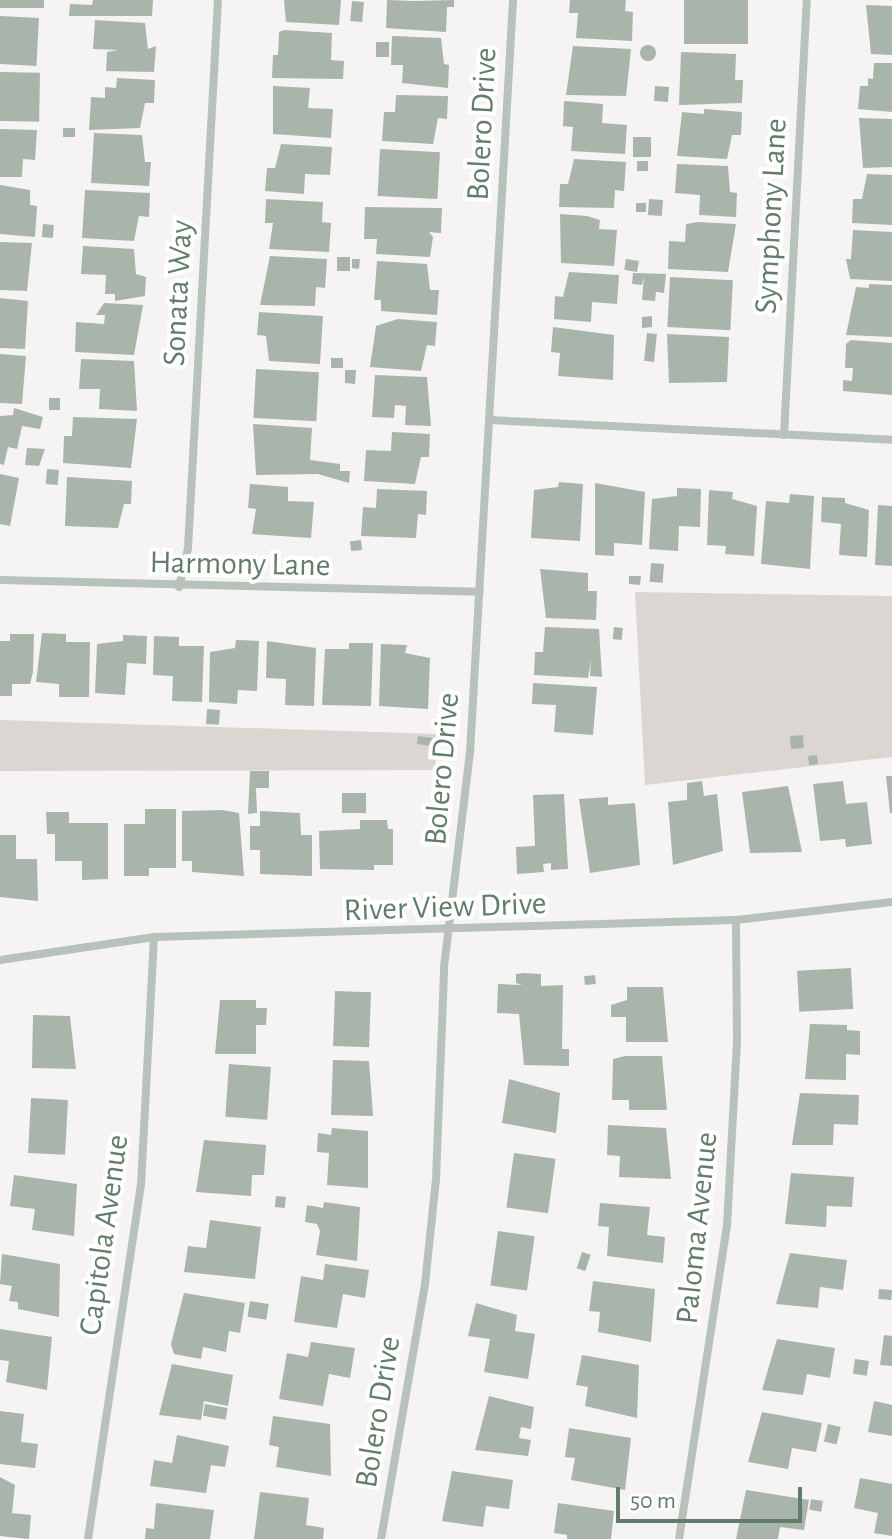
<!DOCTYPE html>
<html>
<head>
<meta charset="utf-8">
<style>
  body { margin:0 }
  #map { position:relative; width:892px; height:1539px; overflow:hidden; background:#f6f3f4; font-family:"Alegreya Sans",sans-serif }
  div>[style] { position:absolute }
  .green>* { inset:0; background:#dbd6d2 }
  .building>* { inset:0; background:#a9b5ab; transform-origin:0 0 }
  .round { border-radius:50% }
  .street>* { height:8px; margin:-4px; padding:0 4px; transform-origin:4px; border-radius:4px; background:#b8c2bb }
  span { translate:-50% -50%; white-space:nowrap; text-align:center; line-height:1.15; -webkit-text-stroke:8px #fff; paint-order:stroke }
  .street-label { font-size:32px; color:#627d69 }
  .scale { position:absolute; left:616px; top:1487px; width:186px; height:36px; box-sizing:border-box; border:4px solid #627d69; border-top:0; padding-left:10px; font-size:24px; line-height:28px; white-space:nowrap; color:#627d69; -webkit-text-stroke:6px #fff; paint-order:stroke }
</style>
</head>
<body>
<div id="map">
  <div class="green">
    <div style="clip-path:polygon(635px 592px,892px 596px,892px 757px,645px 785px)"></div>
    <div style="clip-path:polygon(0 720px,438px 734px,435px 770px,0 771px)"></div>
  </div>
  <div class="building">
    <div style="left:0;top:0;width:44px;height:8px"></div>
    <div style="clip-path:polygon(93px 0,153px 0,152px 16px,69px 16px,70px 4px,92px 5px)"></div>
    <div style="clip-path:polygon(284px 0,341px 0,339px 25px,286px 22px)"></div>
    <div style="clip-path:polygon(387px 0,414px 1px,454px 0,454px 7px,447px 7px,446px 32px,386px 28px)"></div>
    <div style="clip-path:polygon(570px 0,626px 0,625px 11px,633px 12px,632px 41px,576px 38px,578px 13px,569px 13px)"></div>
    <div style="left:684px;top:0;width:64px;height:44px"></div>
    <div style="left:352px;top:1px;width:12px;height:20px;rotate:5deg"></div>
    <div style="clip-path:polygon(866px 5px,892px 6px,892px 55px,871px 54px)"></div>
    <div style="left:0;top:16px;width:39px;height:48px;rotate:3deg"></div>
    <div style="clip-path:polygon(95px 20px,145px 23px,148px 49px,156px 46px,154px 72px,106px 71px,107px 52px,118px 50px,93px 49px)"></div>
    <div style="clip-path:polygon(284px 30px,332px 33px,331px 60px,344px 61px,343px 79px,272px 78px,273px 55px,278px 55px,279px 32px)"></div>
    <div style="clip-path:polygon(392px 36px,441px 38px,444px 64px,449px 65px,448px 88px,402px 83px,403px 65px,391px 65px)"></div>
    <div style="left:376px;top:42px;width:13px;height:15px"></div>
    <div class="round" style="left:640px;top:45px;width:16px;height:16px"></div>
    <div style="clip-path:polygon(573px 46px,631px 49px,626px 96px,566px 95px)"></div>
    <div style="clip-path:polygon(681px 52px,736px 54px,735px 80px,743px 80px,742px 103px,679px 105px)"></div>
    <div style="clip-path:polygon(874px 63px,892px 63px,892px 112px,858px 109px,860px 86px,868px 86px,868px 78px,873px 79px)"></div>
    <div style="left:0;top:72px;width:40px;height:49px;rotate:1deg"></div>
    <div style="clip-path:polygon(117px 78px,155px 80px,154px 103px,145px 103px,140px 128px,89px 130px,91px 97px,105px 98px,105px 87px,116px 88px)"></div>
    <div style="clip-path:polygon(273px 86px,310px 88px,308px 108px,333px 109px,331px 138px,273px 134px)"></div>
    <div style="left:655px;top:86px;width:14px;height:15px;rotate:4deg"></div>
    <div style="clip-path:polygon(396px 95px,448px 96px,447px 119px,438px 118px,433px 144px,382px 141px,384px 112px,395px 112px)"></div>
    <div style="clip-path:polygon(564px 101px,603px 104px,602px 123px,627px 125px,625px 154px,571px 151px,573px 127px,563px 126px)"></div>
    <div style="clip-path:polygon(704px 109px,742px 112px,741px 135px,732px 135px,727px 159px,677px 156px,682px 112px,704px 114px)"></div>
    <div style="clip-path:polygon(859px 118px,892px 119px,892px 167px,863px 168px)"></div>
    <div style="left:63px;top:128px;width:12px;height:9px"></div>
    <div style="clip-path:polygon(0 129px,37px 130px,35px 160px,23px 159px,22px 177px,0 177px)"></div>
    <div style="clip-path:polygon(94px 133px,142px 135px,145px 162px,151px 162px,149px 186px,91px 183px)"></div>
    <div style="left:633px;top:137px;width:18px;height:20px"></div>
    <div style="clip-path:polygon(281px 144px,332px 147px,330px 175px,305px 174px,304px 194px,265px 191px,267px 168px,275px 168px)"></div>
    <div style="left:380px;top:149px;width:60px;height:47px;rotate:3deg"></div>
    <div style="clip-path:polygon(574px 159px,626px 162px,624px 191px,615px 190px,614px 208px,559px 207px,560px 184px,568px 184px)"></div>
    <div style="left:637px;top:161px;width:11px;height:10px"></div>
    <div style="clip-path:polygon(677px 164px,728px 166px,730px 192px,737px 193px,736px 217px,699px 215px,700px 195px,675px 193px)"></div>
    <div style="clip-path:polygon(867px 174px,892px 175px,892px 225px,852px 223px,853px 199px,862px 199px)"></div>
    <div style="clip-path:polygon(0 185px,30px 190px,30px 205px,37px 206px,35px 237px,0 234px)"></div>
    <div style="clip-path:polygon(85px 190px,150px 193px,149px 217px,139px 216px,134px 241px,82px 238px)"></div>
    <div style="clip-path:polygon(266px 199px,323px 202px,322px 222px,331px 223px,329px 252px,269px 249px,273px 223px,265px 223px)"></div>
    <div style="left:649px;top:199px;width:14px;height:16px;rotate:4deg"></div>
    <div style="left:636px;top:203px;width:10px;height:9px"></div>
    <div style="clip-path:polygon(365px 207px,442px 208px,441px 233px,429px 232px,433px 237px,430px 257px,376px 254px,377px 239px,364px 239px)"></div>
    <div style="clip-path:polygon(560px 214px,587px 216px,600px 220px,599px 229px,617px 230px,614px 266px,561px 263px)"></div>
    <div style="clip-path:polygon(698px 222px,736px 224px,728px 272px,668px 269px,669px 241px,685px 242px,686px 224px)"></div>
    <div style="left:43px;top:224px;width:11px;height:13px;rotate:5deg"></div>
    <div style="clip-path:polygon(853px 230px,892px 232px,892px 281px,850px 279px,846px 259px,851px 259px)"></div>
    <div style="clip-path:polygon(0 242px,32px 243px,27px 291px,0 290px)"></div>
    <div style="clip-path:polygon(83px 246px,134px 249px,136px 274px,146px 277px,145px 296px,115px 301px,115px 294px,105px 294px,106px 275px,81px 274px)"></div>
    <div style="clip-path:polygon(270px 256px,327px 259px,325px 288px,316px 287px,315px 306px,260px 305px)"></div>
    <div style="left:337px;top:257px;width:13px;height:14px"></div>
    <div style="clip-path:polygon(352px 259px,360px 259px,359px 269px,352px 268px)"></div>
    <div style="left:626px;top:259px;width:13px;height:11px;rotate:9deg"></div>
    <div style="clip-path:polygon(377px 261px,427px 264px,430px 290px,439px 290px,437px 315px,381px 311px,381px 300px,374px 300px)"></div>
    <div style="clip-path:polygon(569px 272px,619px 275px,617px 304px,592px 302px,591px 322px,554px 319px,555px 296px,563px 297px)"></div>
    <div style="clip-path:polygon(633px 273px,666px 274px,664px 293px,656px 292px,655px 301px,642px 300px,644px 276px,642px 285px,632px 284px)"></div>
    <div style="left:670px;top:277px;width:63px;height:50px;rotate:3deg"></div>
    <div style="clip-path:polygon(869px 284px,892px 285px,892px 337px,846px 335px,856px 287px,869px 288px)"></div>
    <div style="clip-path:polygon(0 298px,28px 301px,25px 349px,0 348px)"></div>
    <div style="clip-path:polygon(104px 303px,143px 305px,134px 355px,75px 352px,76px 322px,104px 324px,105px 315px,96px 315px)"></div>
    <div style="clip-path:polygon(259px 312px,323px 316px,320px 364px,269px 361px,266px 336px,257px 335px)"></div>
    <div style="clip-path:polygon(652px 316px,652px 327px,642px 328px,642px 317px)"></div>
    <div style="clip-path:polygon(398px 319px,437px 322px,435px 346px,427px 345px,421px 371px,370px 367px,376px 326px)"></div>
    <div style="clip-path:polygon(553px 327px,614px 335px,613px 380px,558px 376px,560px 353px,551px 352px)"></div>
    <div style="left:647px;top:333px;width:10px;height:28px;rotate:6deg"></div>
    <div style="clip-path:polygon(667px 334px,729px 337px,727px 382px,669px 383px)"></div>
    <div style="clip-path:polygon(851px 340px,892px 343px,892px 395px,843px 391px,843px 380px,852px 381px,853px 368px,845px 368px,846px 344px)"></div>
    <div style="clip-path:polygon(0 354px,26px 356px,22px 404px,0 403px)"></div>
    <div style="left:331px;top:358px;width:12px;height:10px"></div>
    <div style="clip-path:polygon(81px 359px,134px 361px,137px 411px,99px 409px,100px 389px,79px 389px)"></div>
    <div style="left:256px;top:369px;width:63px;height:49px;rotate:3deg"></div>
    <div style="clip-path:polygon(345px 370px,356px 370px,355px 384px,345px 383px)"></div>
    <div style="clip-path:polygon(375px 375px,427px 377px,431px 426px,405px 425px,406px 406px,395px 405px,394px 418px,372px 417px)"></div>
    <div style="left:49px;top:398px;width:11px;height:12px"></div>
    <div style="clip-path:polygon(14px 408px,43px 417px,40px 429px,22px 426px,17px 449px,8px 447px,4px 465px,0 464px,0 416px,13px 415px)"></div>
    <div style="clip-path:polygon(73px 417px,137px 419px,131px 468px,63px 463px,64px 436px,72px 436px)"></div>
    <div style="clip-path:polygon(253px 424px,312px 428px,310px 460px,340px 464px,340px 471px,350px 471px,349px 483px,318px 474px,256px 475px)"></div>
    <div style="clip-path:polygon(392px 432px,430px 434px,429px 457px,421px 457px,415px 484px,364px 481px,366px 450px,391px 451px)"></div>
    <div style="clip-path:polygon(27px 448px,45px 449px,39px 466px,25px 465px)"></div>
    <div style="left:47px;top:469px;width:12px;height:15px;rotate:5deg"></div>
    <div style="clip-path:polygon(0 474px,19px 478px,10px 526px,0 524px)"></div>
    <div style="clip-path:polygon(67px 477px,132px 481px,131px 504px,124px 504px,118px 528px,65px 526px)"></div>
    <div style="clip-path:polygon(559px 482px,583px 484px,580px 541px,531px 538px,534px 490px,558px 487px)"></div>
    <div style="clip-path:polygon(595px 483px,645px 492px,642px 545px,614px 543px,614px 556px,595px 555px)"></div>
    <div style="clip-path:polygon(250px 484px,288px 487px,288px 501px,314px 502px,311px 538px,252px 534px,256px 509px,248px 508px)"></div>
    <div style="clip-path:polygon(677px 488px,701px 489px,700px 527px,679px 526px,678px 551px,649px 549px,652px 499px,677px 496px)"></div>
    <div style="clip-path:polygon(377px 489px,427px 491px,426px 515px,418px 514px,416px 538px,361px 536px,363px 507px,376px 508px)"></div>
    <div style="clip-path:polygon(709px 490px,733px 492px,732px 499px,757px 506px,754px 556px,725px 554px,726px 546px,707px 545px)"></div>
    <div style="clip-path:polygon(790px 494px,814px 496px,810px 569px,761px 564px,766px 501px,789px 503px)"></div>
    <div style="clip-path:polygon(822px 497px,845px 498px,845px 503px,869px 510px,867px 557px,839px 555px,841px 524px,821px 522px)"></div>
    <div style="clip-path:polygon(878px 505px,892px 506px,892px 566px,875px 565px)"></div>
    <div style="left:361px;top:540px;width:10px;height:11px;rotate:84deg"></div>
    <div style="left:651px;top:563px;width:13px;height:19px;rotate:4deg"></div>
    <div style="clip-path:polygon(540px 569px,588px 573px,588px 591px,597px 591px,596px 620px,546px 618px)"></div>
    <div style="clip-path:polygon(629px 576px,641px 576px,640px 585px,629px 584px)"></div>
    <div style="clip-path:polygon(545px 627px,599px 629px,602px 677px,590px 676px,591px 660px,588px 678px,534px 675px,535px 652px,543px 652px)"></div>
    <div style="left:614px;top:627px;width:9px;height:12px;rotate:6deg"></div>
    <div style="clip-path:polygon(42px 633px,66px 634px,66px 642px,90px 642px,89px 697px,59px 697px,59px 684px,36px 682px)"></div>
    <div style="clip-path:polygon(10px 634px,34px 634px,33px 672px,30px 684px,12px 684px,12px 696px,0 696px,0 641px,10px 641px)"></div>
    <div style="clip-path:polygon(123px 635px,147px 636px,146px 664px,127px 663px,125px 695px,95px 693px,97px 644px,123px 641px)"></div>
    <div style="clip-path:polygon(154px 636px,179px 637px,179px 646px,204px 646px,202px 702px,172px 701px,173px 676px,153px 675px)"></div>
    <div style="clip-path:polygon(236px 640px,259px 641px,257px 691px,238px 690px,237px 704px,209px 702px,210px 652px,235px 648px)"></div>
    <div style="clip-path:polygon(267px 641px,316px 648px,314px 706px,285px 705px,286px 679px,266px 678px)"></div>
    <div style="clip-path:polygon(349px 643px,373px 643px,371px 706px,322px 705px,325px 649px,349px 649px)"></div>
    <div style="clip-path:polygon(381px 644px,407px 645px,405px 653px,430px 658px,428px 709px,379px 706px)"></div>
    <div style="clip-path:polygon(533px 683px,597px 687px,593px 735px,554px 732px,556px 705px,532px 704px)"></div>
    <div style="left:207px;top:709px;width:13px;height:15px;rotate:4deg"></div>
    <div style="left:803px;top:735px;width:13px;height:13px;rotate:86deg"></div>
    <div style="left:418px;top:736px;width:15px;height:8px;rotate:8deg"></div>
    <div style="left:817px;top:755px;width:9px;height:9px;rotate:84deg"></div>
    <div style="clip-path:polygon(250px 771px,269px 771px,269px 788px,256px 788px,257px 813px,248px 814px)"></div>
    <div style="clip-path:polygon(886px 776px,892px 776px,892px 813px,890px 813px)"></div>
    <div style="clip-path:polygon(702px 781px,704px 796px,717px 794px,723px 851px,673px 865px,668px 802px,687px 800px,687px 783px)"></div>
    <div style="clip-path:polygon(843px 781px,846px 804px,867px 802px,872px 844px,846px 847px,845px 839px,820px 841px,813px 784px)"></div>
    <div style="clip-path:polygon(788px 786px,802px 852px,750px 853px,742px 792px)"></div>
    <div style="left:342px;top:793px;width:24px;height:20px"></div>
    <div style="clip-path:polygon(564px 794px,568px 869px,551px 870px,551px 863px,543px 864px,544px 872px,517px 874px,516px 847px,535px 846px,533px 795px)"></div>
    <div style="clip-path:polygon(608px 797px,608px 805px,635px 803px,640px 865px,590px 873px,579px 799px)"></div>
    <div style="clip-path:polygon(145px 809px,176px 809px,176px 868px,149px 868px,149px 876px,124px 876px,124px 824px,145px 824px)"></div>
    <div style="clip-path:polygon(222px 810px,239px 813px,244px 876px,192px 872px,192px 861px,182px 861px,182px 811px)"></div>
    <div style="clip-path:polygon(260px 811px,300px 813px,301px 835px,312px 835px,312px 876px,260px 874px,260px 850px,250px 850px,250px 826px,260px 826px)"></div>
    <div style="clip-path:polygon(46px 812px,69px 812px,69px 823px,108px 823px,108px 879px,82px 880px,82px 861px,55px 861px,55px 834px,47px 834px)"></div>
    <div style="clip-path:polygon(360px 820px,387px 820px,388px 829px,393px 829px,393px 865px,374px 865px,374px 870px,320px 869px,319px 831px,360px 829px)"></div>
    <div style="clip-path:polygon(0 835px,16px 835px,16px 859px,37px 859px,38px 901px,0 897px)"></div>
    <div style="left:851px;top:968px;width:41px;height:54px;rotate:87deg"></div>
    <div style="clip-path:polygon(523px 973px,541px 974px,541px 986px,563px 985px,562px 1049px,569px 1049px,569px 1066px,524px 1065px,519px 1014px,497px 1013px,498px 984px,522px 985px,516px 983px,516px 974px)"></div>
    <div style="left:595px;top:975px;width:9px;height:11px;rotate:84deg"></div>
    <div style="clip-path:polygon(627px 987px,663px 987px,668px 1042px,626px 1042px,626px 1017px,611px 1017px,611px 1005px,627px 1000px)"></div>
    <div style="left:335px;top:991px;width:36px;height:55px;rotate:2deg"></div>
    <div style="clip-path:polygon(220px 1000px,256px 1000px,256px 1008px,267px 1008px,266px 1025px,256px 1025px,256px 1054px,215px 1054px)"></div>
    <div style="clip-path:polygon(33px 1015px,70px 1016px,76px 1069px,32px 1068px)"></div>
    <div style="clip-path:polygon(810px 1024px,847px 1025px,847px 1030px,860px 1031px,860px 1055px,846px 1054px,846px 1080px,805px 1079px)"></div>
    <div style="clip-path:polygon(625px 1056px,662px 1056px,667px 1110px,629px 1110px,629px 1100px,612px 1100px,613px 1059px)"></div>
    <div style="clip-path:polygon(333px 1060px,369px 1061px,373px 1116px,331px 1115px)"></div>
    <div style="left:229px;top:1064px;width:42px;height:53px;rotate:4deg"></div>
    <div style="clip-path:polygon(509px 1079px,560px 1093px,556px 1133px,502px 1123px)"></div>
    <div style="clip-path:polygon(800px 1093px,859px 1095px,858px 1125px,834px 1124px,833px 1145px,792px 1145px)"></div>
    <div style="left:31px;top:1098px;width:37px;height:55px;rotate:3deg"></div>
    <div style="clip-path:polygon(608px 1125px,666px 1128px,671px 1179px,619px 1177px,620px 1156px,607px 1155px)"></div>
    <div style="clip-path:polygon(332px 1128px,368px 1131px,368px 1188px,327px 1185px,329px 1153px,317px 1152px,318px 1133px,331px 1135px)"></div>
    <div style="clip-path:polygon(204px 1140px,266px 1145px,264px 1175px,252px 1175px,251px 1196px,196px 1192px)"></div>
    <div style="left:514px;top:1153px;width:42px;height:55px;rotate:8deg"></div>
    <div style="clip-path:polygon(791px 1173px,854px 1177px,852px 1207px,827px 1206px,826px 1227px,785px 1224px)"></div>
    <div style="clip-path:polygon(14px 1175px,77px 1184px,74px 1236px,32px 1230px,35px 1209px,10px 1206px)"></div>
    <div style="left:276px;top:1196px;width:10px;height:11px;rotate:6deg"></div>
    <div style="clip-path:polygon(324px 1202px,360px 1207px,357px 1261px,316px 1255px,320px 1231px,317px 1224px,305px 1222px,307px 1205px,323px 1208px)"></div>
    <div style="clip-path:polygon(600px 1203px,650px 1207px,647px 1235px,665px 1237px,663px 1263px,607px 1256px,609px 1227px,598px 1226px)"></div>
    <div style="clip-path:polygon(210px 1220px,261px 1227px,255px 1279px,184px 1272px,188px 1246px,206px 1248px)"></div>
    <div style="left:498px;top:1231px;width:37px;height:55px;rotate:8deg"></div>
    <div style="left:582px;top:1252px;width:9px;height:17px;rotate:18deg"></div>
    <div style="clip-path:polygon(790px 1253px,847px 1260px,843px 1290px,820px 1287px,818px 1308px,776px 1304px)"></div>
    <div style="clip-path:polygon(2px 1254px,60px 1264px,59px 1317px,18px 1309px,18px 1302px,9px 1301px,12px 1286px,0 1284px)"></div>
    <div style="clip-path:polygon(325px 1264px,369px 1270px,365px 1298px,343px 1294px,337px 1328px,294px 1322px,301px 1276px,323px 1280px)"></div>
    <div style="clip-path:polygon(593px 1281px,655px 1289px,651px 1342px,598px 1332px,600px 1312px,589px 1311px)"></div>
    <div style="left:879px;top:1289px;width:13px;height:10px;rotate:4deg"></div>
    <div style="clip-path:polygon(184px 1293px,245px 1303px,240px 1333px,229px 1331px,226px 1352px,203px 1347px,201px 1359px,174px 1354px,171px 1344px)"></div>
    <div style="left:250px;top:1301px;width:19px;height:16px;rotate:9deg"></div>
    <div style="clip-path:polygon(476px 1303px,517px 1315px,515px 1331px,535px 1334px,528px 1379px,484px 1372px,490px 1339px,468px 1336px)"></div>
    <div style="clip-path:polygon(0 1329px,52px 1337px,47px 1390px,6px 1382px,9px 1361px,0 1360px)"></div>
    <div style="clip-path:polygon(884px 1335px,892px 1336px,892px 1366px,880px 1365px)"></div>
    <div style="clip-path:polygon(777px 1339px,835px 1348px,830px 1378px,807px 1374px,803px 1395px,762px 1390px)"></div>
    <div style="clip-path:polygon(311px 1342px,355px 1348px,350px 1378px,329px 1374px,323px 1406px,279px 1399px,287px 1353px,308px 1357px)"></div>
    <div style="clip-path:polygon(582px 1355px,639px 1365px,637px 1418px,585px 1406px,588px 1387px,576px 1385px)"></div>
    <div style="left:855px;top:1359px;width:14px;height:15px;rotate:8deg"></div>
    <div style="clip-path:polygon(172px 1364px,233px 1375px,228px 1406px,204px 1401px,201px 1420px,159px 1415px)"></div>
    <div style="clip-path:polygon(489px 1396px,534px 1407px,531px 1429px,521px 1427px,519px 1438px,531px 1440px,528px 1456px,475px 1450px)"></div>
    <div style="clip-path:polygon(874px 1401px,892px 1405px,892px 1436px,868px 1432px)"></div>
    <div style="left:205px;top:1404px;width:23px;height:12px;rotate:10deg"></div>
    <div style="clip-path:polygon(0 1411px,24px 1414px,21px 1442px,38px 1444px,35px 1468px,0 1464px)"></div>
    <div style="clip-path:polygon(762px 1412px,822px 1423px,816px 1452px,792px 1448px,788px 1469px,748px 1462px)"></div>
    <div style="clip-path:polygon(273px 1416px,330px 1424px,331px 1476px,276px 1467px,279px 1447px,269px 1445px)"></div>
    <div style="left:828px;top:1424px;width:13px;height:18px;rotate:13deg"></div>
    <div style="clip-path:polygon(569px 1428px,631px 1438px,625px 1490px,571px 1480px,575px 1458px,565px 1457px)"></div>
    <div style="clip-path:polygon(177px 1435px,229px 1446px,225px 1467px,211px 1465px,206px 1493px,150px 1486px,154px 1460px,172px 1463px)"></div>
    <div style="clip-path:polygon(452px 1471px,513px 1480px,509px 1509px,486px 1506px,483px 1527px,442px 1521px)"></div>
    <div style="clip-path:polygon(0 1477px,15px 1485px,12px 1513px,31px 1515px,29px 1539px,0 1536px)"></div>
    <div style="clip-path:polygon(860px 1478px,892px 1484px,892px 1536px,874px 1533px,878px 1513px,854px 1508px)"></div>
    <div style="clip-path:polygon(746px 1490px,809px 1500px,804px 1530px,780px 1527px,778px 1539px,736px 1539px)"></div>
    <div style="clip-path:polygon(260px 1492px,309px 1498px,306px 1525px,324px 1528px,323px 1539px,254px 1539px)"></div>
    <div style="left:811px;top:1499px;width:12px;height:11px;rotate:9deg"></div>
    <div style="clip-path:polygon(156px 1503px,214px 1510px,210px 1539px,145px 1539px,146px 1528px,154px 1529px)"></div>
    <div style="clip-path:polygon(558px 1503px,614px 1511px,611px 1539px,567px 1539px,567px 1535px,554px 1533px)"></div>
  </div>
  <div class="street">
    <div style="left:490px;top:420px;width:402px;rotate:2.8deg"></div>
    <div style="left:784px;top:435px;width:436px;rotate:-87deg"></div>
    <div style="left:0;top:580px;width:480px;rotate:1.4deg"></div>
    <div style="left:179px;top:587px;width:40px;rotate:-77deg"></div>
    <div style="left:188px;top:548px;width:549px;rotate:-86.87deg"></div>
    <div style="left:0;top:960px;width:156px;rotate:-8.5deg"></div>
    <div style="left:154px;top:937px;width:582px;rotate:-1.67deg"></div>
    <div style="left:736px;top:920px;width:157px;rotate:-6.6deg"></div>
    <div style="left:88px;top:1539px;width:358px;rotate:-81.5deg"></div>
    <div style="left:141px;top:1185px;width:248px;rotate:-87deg"></div>
    <div style="left:381px;top:1539px;width:259px;rotate:-80.2deg"></div>
    <div style="left:425px;top:1284px;width:105px;rotate:-84deg"></div>
    <div style="left:436px;top:1180px;width:213px;rotate:-87.8deg"></div>
    <div style="left:444px;top:967px;width:216px;rotate:-83.1deg"></div>
    <div style="left:470px;top:753px;width:754px;rotate:-86.73deg"></div>
    <div style="left:679px;top:1539px;width:317px;rotate:-81.3deg"></div>
    <div style="left:727px;top:1226px;width:185px;rotate:-86.9deg"></div>
    <div style="left:737px;top:1041px;width:121px;rotate:-90.5deg"></div>
  </div>
  <div class="street-label">
    <span style="left:482px;top:124px;rotate:-87deg">Bolero Drive</span>
    <span style="left:771px;top:216px;rotate:-87deg">Symphony Lane</span>
    <span style="left:178px;top:293px;rotate:-87deg">Sonata Way</span>
    <span style="left:240px;top:564px;rotate:1deg">Harmony Lane</span>
    <span style="left:442px;top:769px;rotate:-85deg">Bolero Drive</span>
    <span style="left:445px;top:907px;rotate:-2deg">River View Drive</span>
    <span style="left:697px;top:1228px;rotate:-84deg">Paloma Avenue</span>
    <span style="left:104px;top:1235px;rotate:-82deg">Capitola Avenue</span>
    <span style="left:378px;top:1412px;rotate:-81deg">Bolero Drive</span>
  </div>
  <div class="scale">50 m</div>
</div>
</body>
</html>
